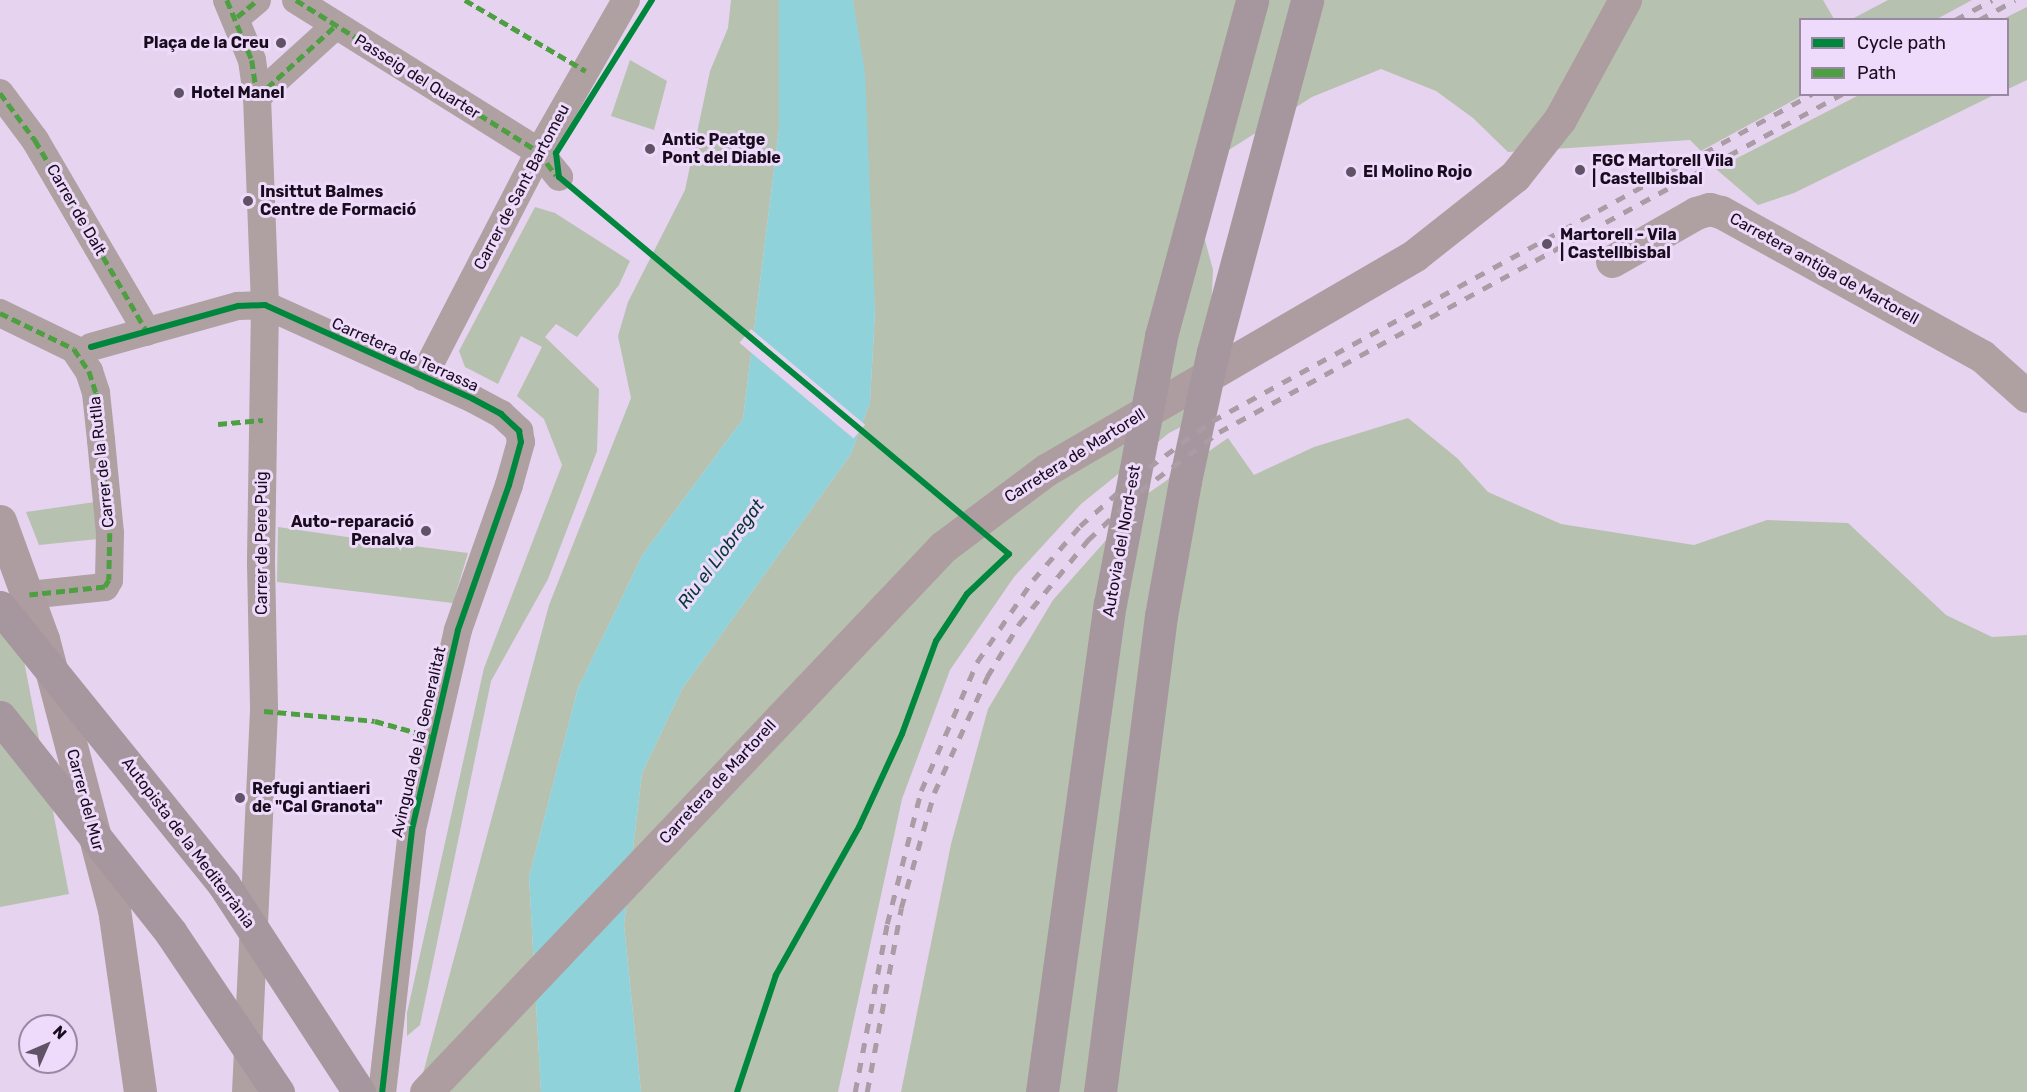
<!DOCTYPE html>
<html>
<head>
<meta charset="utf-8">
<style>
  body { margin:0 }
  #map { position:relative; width:2027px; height:1092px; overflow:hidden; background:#e6d3ef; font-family:Rubik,sans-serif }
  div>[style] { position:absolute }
  .green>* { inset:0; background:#b7c1af }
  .water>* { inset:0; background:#90d2d9 }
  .pier>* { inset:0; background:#e6d3ef; transform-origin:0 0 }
  .minor>* { height:28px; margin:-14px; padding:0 14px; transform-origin:14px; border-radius:14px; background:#afa0a2 }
  .tertiary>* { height:33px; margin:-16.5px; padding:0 16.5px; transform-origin:16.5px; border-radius:16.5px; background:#afa0a2 }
  .secondary>* { height:33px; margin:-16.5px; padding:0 16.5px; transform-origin:16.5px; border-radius:16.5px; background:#ae9da0 }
  .motorway>* { height:33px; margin:-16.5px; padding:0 16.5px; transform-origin:16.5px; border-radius:16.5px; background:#a5979d }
  .rail>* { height:4.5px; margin-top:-2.25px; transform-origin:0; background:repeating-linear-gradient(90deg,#aa9ca5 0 10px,transparent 0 20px) }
  .quiet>* { height:4.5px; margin-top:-2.25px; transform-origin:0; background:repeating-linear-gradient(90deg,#4e9f41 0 9px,transparent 0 13.5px) }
  .cycleway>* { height:6px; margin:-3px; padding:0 3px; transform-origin:3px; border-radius:3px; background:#00873e }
  .dots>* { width:16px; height:16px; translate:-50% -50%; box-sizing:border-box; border:3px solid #eedafa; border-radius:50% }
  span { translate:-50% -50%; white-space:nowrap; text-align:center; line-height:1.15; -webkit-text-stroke:6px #eedafa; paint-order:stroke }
  .poi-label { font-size:16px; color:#180c1e; font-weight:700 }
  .right { translate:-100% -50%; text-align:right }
  .left { translate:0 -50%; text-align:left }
  .street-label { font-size:16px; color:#180c1e }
  .water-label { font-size:18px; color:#043837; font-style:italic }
  .legend { position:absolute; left:1799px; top:18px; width:210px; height:78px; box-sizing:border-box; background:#eedafa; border:2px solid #9888a2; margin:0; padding:8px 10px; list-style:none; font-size:18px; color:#180c1e }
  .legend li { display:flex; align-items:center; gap:12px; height:30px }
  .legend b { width:30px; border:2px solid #9888a2 }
  .north { position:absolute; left:18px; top:1014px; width:60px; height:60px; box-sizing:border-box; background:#eedafa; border:2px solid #9888a2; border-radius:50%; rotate:45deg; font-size:16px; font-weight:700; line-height:24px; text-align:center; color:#180c1e }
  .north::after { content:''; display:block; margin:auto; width:21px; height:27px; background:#605267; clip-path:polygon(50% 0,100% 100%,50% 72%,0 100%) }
</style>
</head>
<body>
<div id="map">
  <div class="green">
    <div style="clip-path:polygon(731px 0,779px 0,779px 129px,743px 419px,643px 554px,578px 688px,529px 877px,541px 1092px,418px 1092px,549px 605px,631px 398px,618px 336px,628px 302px,685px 190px,710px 71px,728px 28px)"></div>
    <div style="clip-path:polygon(853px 0,1823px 0,1834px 19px,1800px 20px,1803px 95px,1701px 151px,1690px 140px,1508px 152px,1473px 118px,1436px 91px,1381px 69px,1312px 97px,1188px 176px,1213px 270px,1206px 414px,1169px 433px,1081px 504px,1014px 577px,950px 670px,902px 799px,838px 1092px,641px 1092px,624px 925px,642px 773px,682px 689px,851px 454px,870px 402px,875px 311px)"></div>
    <div style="clip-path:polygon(1888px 0,1972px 0,1937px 19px,1852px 19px)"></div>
    <div style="clip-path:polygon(2027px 7px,2027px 80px,2008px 89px,2008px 20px,2003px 19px)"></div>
    <div style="clip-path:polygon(630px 60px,667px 81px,654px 130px,611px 116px)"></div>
    <div style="clip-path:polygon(1859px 95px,1994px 95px,1794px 193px,1758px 205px,1716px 169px)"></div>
    <div style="clip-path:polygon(535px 207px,555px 213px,630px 261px,619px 285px,577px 337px,556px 324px,545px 337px,599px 389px,597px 451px,548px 579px,491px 681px,420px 1025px,407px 1036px,407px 1013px,484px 668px,562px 465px,544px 419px,517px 396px,542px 347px,521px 336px,498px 384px,465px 367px,459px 351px)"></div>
    <div style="clip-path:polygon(1408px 418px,1457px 458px,1488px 492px,1561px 524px,1694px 545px,1767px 520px,1848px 523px,1946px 615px,1992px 637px,2027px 635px,2027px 1092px,901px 1092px,951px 844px,988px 709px,1053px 600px,1147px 494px,1228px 438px,1254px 475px,1314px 447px)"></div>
    <div style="clip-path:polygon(95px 502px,98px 539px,39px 545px,26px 512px)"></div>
    <div style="clip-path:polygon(278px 527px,375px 541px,468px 553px,453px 603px,277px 582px)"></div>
    <div style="clip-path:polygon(0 594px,19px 635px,69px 894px,0 907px)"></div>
  </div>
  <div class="water">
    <div style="clip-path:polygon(779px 0,853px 0,865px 73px,875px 311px,870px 402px,851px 454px,682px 689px,642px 773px,624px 925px,641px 1092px,541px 1092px,529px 877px,578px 688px,643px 554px,743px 419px,779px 129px)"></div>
  </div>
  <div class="pier">
    <div style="left:751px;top:329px;width:149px;height:18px;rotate:40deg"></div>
  </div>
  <div class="minor">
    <div style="left:227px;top:0;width:65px;rotate:67.4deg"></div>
    <div style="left:252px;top:60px;width:37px;rotate:82deg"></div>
    <div style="left:257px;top:97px;width:208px;rotate:87.8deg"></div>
    <div style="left:265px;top:305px;width:259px;rotate:90.9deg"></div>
    <div style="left:261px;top:564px;width:147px;rotate:88.8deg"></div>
    <div style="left:264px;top:711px;width:381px;rotate:92.7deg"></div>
    <div style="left:296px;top:0;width:287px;rotate:32deg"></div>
    <div style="left:539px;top:152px;width:32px;rotate:51deg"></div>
    <div style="left:237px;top:17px;width:26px;rotate:-40deg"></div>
    <div style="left:0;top:93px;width:59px;rotate:53.3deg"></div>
    <div style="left:35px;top:140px;width:222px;rotate:59.7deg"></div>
    <div style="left:257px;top:97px;width:105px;rotate:-42.3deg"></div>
    <div style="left:0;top:313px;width:82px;rotate:25.9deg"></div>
    <div style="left:74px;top:349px;width:27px;rotate:56deg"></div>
    <div style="left:89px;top:371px;width:23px;rotate:72deg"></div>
    <div style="left:96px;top:393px;width:47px;rotate:83.9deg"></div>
    <div style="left:101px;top:440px;width:93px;rotate:84.5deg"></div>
    <div style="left:110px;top:533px;width:47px;rotate:91.2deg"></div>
    <div style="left:109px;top:580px;width:8px;rotate:120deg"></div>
    <div style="left:105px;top:587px;width:76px;rotate:174deg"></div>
    <div style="left:91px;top:347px;width:153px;rotate:-15.6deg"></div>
    <div style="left:238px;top:306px;width:27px;rotate:-2deg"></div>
    <div style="left:265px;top:305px;width:228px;rotate:24.3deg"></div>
    <div style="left:473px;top:399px;width:32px;rotate:28deg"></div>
    <div style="left:501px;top:414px;width:25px;rotate:43deg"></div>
    <div style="left:519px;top:431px;width:11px;rotate:80deg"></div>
    <div style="left:521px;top:442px;width:45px;rotate:105.6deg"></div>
    <div style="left:509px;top:485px;width:154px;rotate:109.4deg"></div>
    <div style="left:458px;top:630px;width:205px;rotate:103deg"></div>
    <div style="left:412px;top:830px;width:264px;rotate:96.5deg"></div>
    <div style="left:423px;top:377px;width:253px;rotate:-62.7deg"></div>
    <div style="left:539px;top:152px;width:175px;rotate:-60.2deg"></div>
  </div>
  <div class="tertiary">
    <div style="left:1612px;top:261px;width:97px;rotate:-29.7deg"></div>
    <div style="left:1696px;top:213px;width:14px;rotate:-17deg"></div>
    <div style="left:1709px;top:209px;width:12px;rotate:14deg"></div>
    <div style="left:1721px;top:212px;width:298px;rotate:28.9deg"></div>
    <div style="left:1982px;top:356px;width:60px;rotate:41.6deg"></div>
  </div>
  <div class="secondary">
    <div style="left:0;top:521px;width:126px;rotate:70deg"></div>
    <div style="left:43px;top:639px;width:279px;rotate:75.3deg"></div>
    <div style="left:114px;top:909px;width:185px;rotate:81.9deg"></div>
    <div style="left:426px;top:1092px;width:751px;rotate:-46.51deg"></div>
    <div style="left:943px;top:547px;width:129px;rotate:-36.8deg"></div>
    <div style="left:1046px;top:470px;width:427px;rotate:-30.2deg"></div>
    <div style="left:1415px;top:255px;width:127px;rotate:-38.3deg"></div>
    <div style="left:1515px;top:176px;width:73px;rotate:-51.7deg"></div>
    <div style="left:1560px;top:119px;width:136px;rotate:-61.4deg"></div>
  </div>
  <div class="motorway">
    <div style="left:0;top:607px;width:357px;rotate:51.1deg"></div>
    <div style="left:224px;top:885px;width:247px;rotate:56.9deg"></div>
    <div style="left:0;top:717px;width:275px;rotate:51.6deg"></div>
    <div style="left:171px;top:933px;width:192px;rotate:56.1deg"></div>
    <div style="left:1042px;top:1092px;width:493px;rotate:-82.1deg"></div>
    <div style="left:1110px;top:604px;width:273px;rotate:-79.2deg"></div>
    <div style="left:1161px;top:336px;width:348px;rotate:-74.8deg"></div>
    <div style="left:1100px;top:1092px;width:480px;rotate:-82.7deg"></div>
    <div style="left:1161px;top:616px;width:137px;rotate:-79.9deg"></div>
    <div style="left:1185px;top:481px;width:132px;rotate:-77.8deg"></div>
    <div style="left:1213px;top:352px;width:364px;rotate:-75deg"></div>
  </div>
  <div class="rail">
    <div style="left:1955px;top:20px;width:42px;rotate:-28.4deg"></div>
    <div style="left:1979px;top:20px;width:41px;rotate:-29.1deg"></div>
    <div style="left:855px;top:1092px;width:171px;rotate:-79.2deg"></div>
    <div style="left:887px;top:924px;width:137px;rotate:-75.7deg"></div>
    <div style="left:921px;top:791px;width:141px;rotate:-66.5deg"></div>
    <div style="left:977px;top:662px;width:99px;rotate:-55.7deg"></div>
    <div style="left:1033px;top:580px;width:72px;rotate:-49deg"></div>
    <div style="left:1080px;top:526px;width:71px;rotate:-41.6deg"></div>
    <div style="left:1133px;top:479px;width:98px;rotate:-36.3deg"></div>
    <div style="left:1212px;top:421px;width:683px;rotate:-28.59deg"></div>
    <div style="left:867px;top:1092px;width:187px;rotate:-79.5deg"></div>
    <div style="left:901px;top:908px;width:120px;rotate:-74deg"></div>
    <div style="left:934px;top:793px;width:128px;rotate:-65.4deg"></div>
    <div style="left:987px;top:677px;width:62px;rotate:-58.9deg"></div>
    <div style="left:1019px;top:624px;width:109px;rotate:-50.6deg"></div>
    <div style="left:1088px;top:540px;width:71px;rotate:-43.3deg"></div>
    <div style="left:1140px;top:491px;width:99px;rotate:-36.8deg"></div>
    <div style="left:1219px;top:432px;width:709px;rotate:-28.48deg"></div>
  </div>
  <div class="quiet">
    <div style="left:227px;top:0;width:65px;rotate:67.4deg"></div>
    <div style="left:252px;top:60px;width:37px;rotate:82deg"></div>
    <div style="left:296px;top:0;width:287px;rotate:32deg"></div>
    <div style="left:539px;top:152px;width:29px;rotate:54deg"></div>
    <div style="left:465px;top:0;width:140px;rotate:30.4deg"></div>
    <div style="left:237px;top:17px;width:26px;rotate:-40deg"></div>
    <div style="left:0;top:93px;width:59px;rotate:53.3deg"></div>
    <div style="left:35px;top:140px;width:222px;rotate:59.7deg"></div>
    <div style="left:257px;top:97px;width:105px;rotate:-42.3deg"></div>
    <div style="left:0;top:313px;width:82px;rotate:25.9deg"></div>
    <div style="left:74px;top:349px;width:27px;rotate:56deg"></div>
    <div style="left:89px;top:371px;width:23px;rotate:72deg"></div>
    <div style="left:96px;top:393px;width:47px;rotate:83.9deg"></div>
    <div style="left:101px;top:440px;width:93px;rotate:84.5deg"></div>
    <div style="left:110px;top:533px;width:47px;rotate:91.2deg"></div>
    <div style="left:109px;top:580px;width:8px;rotate:120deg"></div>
    <div style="left:105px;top:587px;width:76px;rotate:174deg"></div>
    <div style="left:218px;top:424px;width:45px;rotate:-5.1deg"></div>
    <div style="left:264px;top:711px;width:111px;rotate:5.1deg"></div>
    <div style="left:375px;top:721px;width:59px;rotate:15.7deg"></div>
  </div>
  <div class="cycleway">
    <div style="left:652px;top:0;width:181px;rotate:122.1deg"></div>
    <div style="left:556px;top:153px;width:24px;rotate:83deg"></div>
    <div style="left:559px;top:177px;width:587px;rotate:39.96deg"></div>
    <div style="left:1009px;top:554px;width:58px;rotate:136.4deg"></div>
    <div style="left:967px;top:594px;width:56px;rotate:123.4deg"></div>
    <div style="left:936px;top:641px;width:99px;rotate:110.1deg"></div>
    <div style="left:902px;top:734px;width:102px;rotate:114.8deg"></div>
    <div style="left:859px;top:827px;width:170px;rotate:119.3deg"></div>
    <div style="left:776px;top:975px;width:123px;rotate:108.4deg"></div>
    <div style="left:91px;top:347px;width:153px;rotate:-15.6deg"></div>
    <div style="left:238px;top:306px;width:27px;rotate:-2deg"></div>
    <div style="left:265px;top:305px;width:228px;rotate:24.3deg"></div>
    <div style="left:473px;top:399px;width:32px;rotate:28deg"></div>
    <div style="left:501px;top:414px;width:25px;rotate:43deg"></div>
    <div style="left:519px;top:431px;width:11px;rotate:80deg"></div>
    <div style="left:521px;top:442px;width:45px;rotate:105.6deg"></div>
    <div style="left:509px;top:485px;width:154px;rotate:109.4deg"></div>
    <div style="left:458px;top:630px;width:205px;rotate:103deg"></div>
    <div style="left:412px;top:830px;width:264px;rotate:96.5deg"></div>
  </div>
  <div class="dots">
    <div style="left:281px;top:43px;background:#605267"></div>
    <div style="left:179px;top:93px;background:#605267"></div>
    <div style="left:650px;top:149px;background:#605267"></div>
    <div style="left:1580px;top:170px;background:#605267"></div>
    <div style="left:1351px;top:172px;background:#605267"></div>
    <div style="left:248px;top:201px;background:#605267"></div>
    <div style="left:1547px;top:244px;background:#605267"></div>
    <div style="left:426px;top:531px;background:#605267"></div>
    <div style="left:240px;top:798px;background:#605267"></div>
  </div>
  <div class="poi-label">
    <span class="right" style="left:269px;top:43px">Plaça de la Creu</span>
    <span class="left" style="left:191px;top:93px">Hotel Manel</span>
    <span class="left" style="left:662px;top:149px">Antic Peatge<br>Pont del Diable</span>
    <span class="left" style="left:1592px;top:170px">FGC Martorell Vila<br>| Castellbisbal</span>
    <span class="left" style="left:1363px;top:172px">El Molino Rojo</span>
    <span class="left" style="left:260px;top:201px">Insittut Balmes<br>Centre de Formació</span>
    <span class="left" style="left:1560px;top:244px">Martorell - Vila<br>| Castellbisbal</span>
    <span class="right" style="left:414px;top:531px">Auto-reparació<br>Penalva</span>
    <span class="left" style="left:252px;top:798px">Refugi antiaeri<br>de "Cal Granota"</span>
  </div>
  <div class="street-label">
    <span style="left:417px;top:77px;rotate:32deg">Passeig del Quarter</span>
    <span style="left:522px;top:187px;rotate:-62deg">Carrer de Sant Bartomeu</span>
    <span style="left:76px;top:210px;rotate:60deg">Carrer de Dalt</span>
    <span style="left:1824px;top:269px;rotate:29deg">Carretera antiga de Martorell</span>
    <span style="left:405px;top:355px;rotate:24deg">Carretera de Terrassa</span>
    <span style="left:1075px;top:456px;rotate:-32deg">Carretera de Martorell</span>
    <span style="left:102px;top:462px;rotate:-96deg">Carrer de la Rutlla</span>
    <span style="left:1122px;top:541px;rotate:-80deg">Autovia del Nord-est</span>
    <span style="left:262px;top:543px;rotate:-90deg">Carrer de Pere Puig</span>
    <span style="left:419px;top:742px;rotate:-77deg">Avinguda de la Generalitat</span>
    <span style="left:718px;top:782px;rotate:-47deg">Carretera de Martorell</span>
    <span style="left:85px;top:800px;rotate:75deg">Carrer del Mur</span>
    <span style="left:188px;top:843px;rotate:53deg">Autopista de la Mediterrània</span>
  </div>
  <div class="water-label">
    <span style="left:721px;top:554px;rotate:-53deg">Riu el Llobregat</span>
  </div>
  <ul class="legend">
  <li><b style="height:8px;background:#00873e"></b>Cycle path</li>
  <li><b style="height:8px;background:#4e9f41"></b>Path</li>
  </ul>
  <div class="north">N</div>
</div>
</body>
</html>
